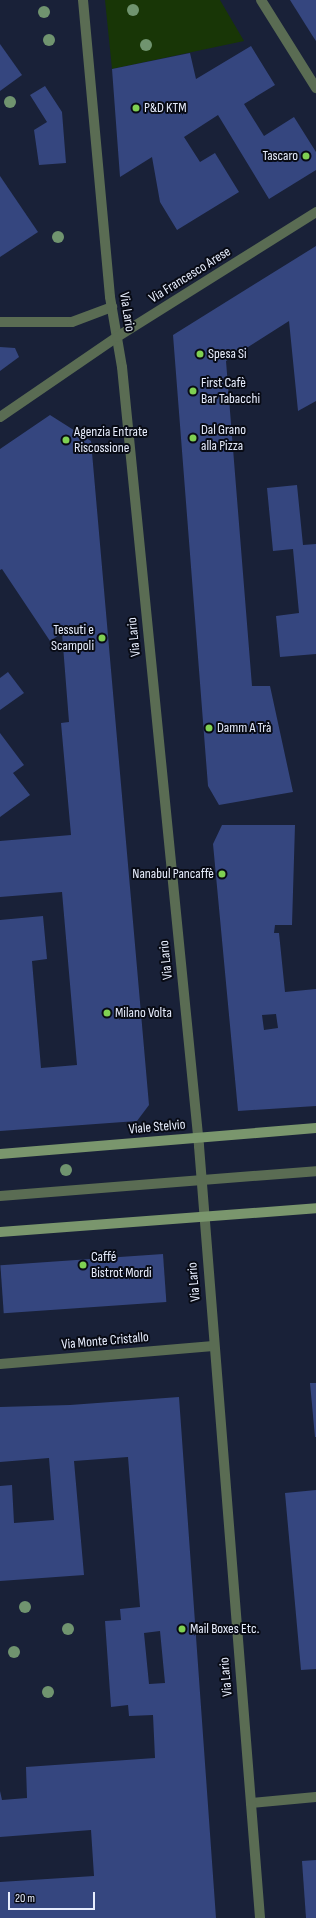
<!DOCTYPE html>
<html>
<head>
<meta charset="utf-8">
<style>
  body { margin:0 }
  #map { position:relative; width:316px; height:1918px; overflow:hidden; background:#192138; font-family:"Sofia Sans Condensed",sans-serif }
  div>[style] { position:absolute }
  .green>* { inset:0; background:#183606 }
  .building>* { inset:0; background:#35467f; transform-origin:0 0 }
  .service>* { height:10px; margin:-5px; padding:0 5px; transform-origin:5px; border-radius:5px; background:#5a6c53 }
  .minor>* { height:10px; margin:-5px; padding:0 5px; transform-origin:5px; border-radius:5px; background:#5a6c53 }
  .secondary>* { height:10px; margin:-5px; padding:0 5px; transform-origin:5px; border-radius:5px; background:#7a966d }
  .trees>* { width:12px; height:12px; margin:-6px; border-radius:50%; background:#70946f }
  .dots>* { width:11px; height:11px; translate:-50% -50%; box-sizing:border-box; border:2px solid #080b15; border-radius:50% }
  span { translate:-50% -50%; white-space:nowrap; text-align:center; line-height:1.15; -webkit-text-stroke:4px #080b15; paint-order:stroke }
  .poi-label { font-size:14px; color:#e7edfd }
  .left { translate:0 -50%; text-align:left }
  .right { translate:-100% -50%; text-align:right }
  .street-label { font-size:14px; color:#e7edfd }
  .scale { position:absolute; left:8px; top:1892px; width:87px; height:18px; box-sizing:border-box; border:2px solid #e7edfd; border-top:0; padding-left:5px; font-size:12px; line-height:14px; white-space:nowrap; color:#e7edfd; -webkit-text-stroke:3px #080b15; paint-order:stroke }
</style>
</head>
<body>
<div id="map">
  <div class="green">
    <div style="clip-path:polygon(105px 0,220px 0,244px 41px,112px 69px)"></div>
  </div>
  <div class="building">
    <div style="clip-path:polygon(290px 0,316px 0,316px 41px,312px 35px)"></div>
    <div style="clip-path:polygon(0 44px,22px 75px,0 91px)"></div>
    <div style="clip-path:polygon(251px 46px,275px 85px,244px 104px,264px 136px,294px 117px,316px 152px,316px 170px,269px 199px,218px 115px,184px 137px,200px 162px,215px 153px,239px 192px,177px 230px,160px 202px,152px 157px,120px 177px,112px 69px,190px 53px,196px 79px)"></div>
    <div style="clip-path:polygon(45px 86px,62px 112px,66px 163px,39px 165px,34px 130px,47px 122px,30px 95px)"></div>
    <div style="clip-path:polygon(0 176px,38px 232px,0 257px)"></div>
    <div style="clip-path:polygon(316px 246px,316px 401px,298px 411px,289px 321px,226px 361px,252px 686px,270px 686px,293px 792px,219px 805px,208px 786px,173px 335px)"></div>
    <div style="clip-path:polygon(0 347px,15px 348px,19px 357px,0 371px)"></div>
    <div style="clip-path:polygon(50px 415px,91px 441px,149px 1105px,137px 1121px,0 1131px,0 920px,43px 916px,47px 959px,32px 961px,41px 1068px,77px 1065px,62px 892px,0 897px,0 841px,71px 835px,61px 723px,69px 722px,62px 633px,50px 641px,2px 569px,0 570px,0 449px)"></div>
    <div style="clip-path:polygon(297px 485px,303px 545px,316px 544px,316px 654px,280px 657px,276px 616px,299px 613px,293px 549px,273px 551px,267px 488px)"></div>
    <div style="clip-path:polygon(8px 672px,24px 693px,0 710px,0 678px)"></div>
    <div style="clip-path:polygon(0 733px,24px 765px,13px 773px,30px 795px,0 817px)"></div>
    <div style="clip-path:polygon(evenodd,222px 825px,295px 825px,292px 925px,275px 925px,274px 933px,279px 933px,285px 992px,316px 989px,316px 1106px,238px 1111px,213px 844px,222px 825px,276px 1014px,278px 1028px,264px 1030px,262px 1015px,276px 1014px)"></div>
    <div style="left:163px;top:1254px;width:48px;height:163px;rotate:86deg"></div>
    <div style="clip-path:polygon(310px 1383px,316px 1383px,316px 1437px,315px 1437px)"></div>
    <div style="clip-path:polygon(evenodd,179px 1397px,216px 1918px,0 1918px,0 1882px,94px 1876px,91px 1830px,0 1837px,0 1791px,2px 1800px,27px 1798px,26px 1767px,155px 1758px,153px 1715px,129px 1716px,128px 1705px,111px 1707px,105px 1621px,121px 1620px,120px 1609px,140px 1607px,128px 1457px,74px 1461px,84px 1575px,0 1581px,0 1486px,12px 1485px,14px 1523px,54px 1520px,49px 1458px,0 1462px,0 1407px,70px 1405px,179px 1397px,160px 1631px,165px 1683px,149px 1684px,144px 1633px,160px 1631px)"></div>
    <div style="clip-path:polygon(316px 1490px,316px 1669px,301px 1670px,285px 1493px)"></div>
    <div style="clip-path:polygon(316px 1860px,316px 1918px,306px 1918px,302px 1861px)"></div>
  </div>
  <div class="service">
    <div style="left:0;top:322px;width:72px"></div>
    <div style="left:72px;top:322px;width:43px;rotate:-20.6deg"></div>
    <div style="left:0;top:1196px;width:317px;rotate:-4.5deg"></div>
    <div style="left:0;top:1364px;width:214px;rotate:-4.8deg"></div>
    <div style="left:251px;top:1803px;width:65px;rotate:-5.3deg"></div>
  </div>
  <div class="minor">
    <div style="left:83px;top:0;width:298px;rotate:84.8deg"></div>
    <div style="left:110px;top:297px;width:71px;rotate:80.3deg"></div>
    <div style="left:122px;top:367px;width:783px;rotate:84.35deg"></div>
    <div style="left:199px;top:1146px;width:774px;rotate:85.48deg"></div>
    <div style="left:261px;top:0;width:104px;rotate:58deg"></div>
    <div style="left:0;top:417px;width:142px;rotate:-34.4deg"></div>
    <div style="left:117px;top:337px;width:235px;rotate:-32.1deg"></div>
  </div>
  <div class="secondary">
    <div style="left:0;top:1154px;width:317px;rotate:-4.7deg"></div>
    <div style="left:0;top:1232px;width:317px;rotate:-4.3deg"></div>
  </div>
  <div class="trees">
    <div style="left:133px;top:10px"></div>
    <div style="left:44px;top:12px"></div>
    <div style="left:49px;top:40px"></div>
    <div style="left:146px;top:45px"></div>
    <div style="left:10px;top:102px"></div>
    <div style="left:58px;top:237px"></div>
    <div style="left:66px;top:1170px"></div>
    <div style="left:25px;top:1607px"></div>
    <div style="left:68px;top:1629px"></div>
    <div style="left:14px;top:1652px"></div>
    <div style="left:48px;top:1692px"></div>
  </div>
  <div class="dots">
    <div style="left:136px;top:108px;background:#7fd052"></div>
    <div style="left:306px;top:156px;background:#7fd052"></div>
    <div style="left:200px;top:354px;background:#7fd052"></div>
    <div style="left:193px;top:391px;background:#7fd052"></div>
    <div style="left:193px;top:438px;background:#7fd052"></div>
    <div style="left:66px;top:440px;background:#7fd052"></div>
    <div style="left:102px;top:638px;background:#7fd052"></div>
    <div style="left:209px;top:728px;background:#7fd052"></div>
    <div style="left:222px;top:874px;background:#7fd052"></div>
    <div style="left:107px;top:1013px;background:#7fd052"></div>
    <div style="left:83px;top:1265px;background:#7fd052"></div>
    <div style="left:182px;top:1629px;background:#7fd052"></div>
  </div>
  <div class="poi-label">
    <span class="left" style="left:144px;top:108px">P&amp;D KTM</span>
    <span class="right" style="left:298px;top:156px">Tascaro</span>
    <span class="left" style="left:208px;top:354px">Spesa Si</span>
    <span class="left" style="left:201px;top:391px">First Cafè<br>Bar Tabacchi</span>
    <span class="left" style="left:201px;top:438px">Dal Grano<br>alla Pizza</span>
    <span class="left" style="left:74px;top:440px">Agenzia Entrate<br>Riscossione</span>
    <span class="right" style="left:94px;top:638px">Tessuti e<br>Scampoli</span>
    <span class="left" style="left:217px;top:728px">Damm A Trà</span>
    <span class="right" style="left:214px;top:874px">Nanabul Pancaffè</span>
    <span class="left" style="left:115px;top:1013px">Milano Volta</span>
    <span class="left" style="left:91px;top:1265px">Caffé<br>Bistrot Mordi</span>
    <span class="left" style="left:190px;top:1629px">Mail Boxes Etc.</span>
  </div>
  <div class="street-label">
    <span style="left:190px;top:275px;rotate:-32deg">Via Francesco Arese</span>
    <span style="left:127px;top:312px;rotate:81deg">Via Lario</span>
    <span style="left:134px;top:637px;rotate:-96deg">Via Lario</span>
    <span style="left:166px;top:960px;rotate:-96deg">Via Lario</span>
    <span style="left:157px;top:1127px;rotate:-5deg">Viale Stelvio</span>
    <span style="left:194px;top:1282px;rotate:-95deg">Via Lario</span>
    <span style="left:105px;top:1341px;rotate:-5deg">Via Monte Cristallo</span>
    <span style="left:226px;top:1677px;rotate:-95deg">Via Lario</span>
  </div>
  <div class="scale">20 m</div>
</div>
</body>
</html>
